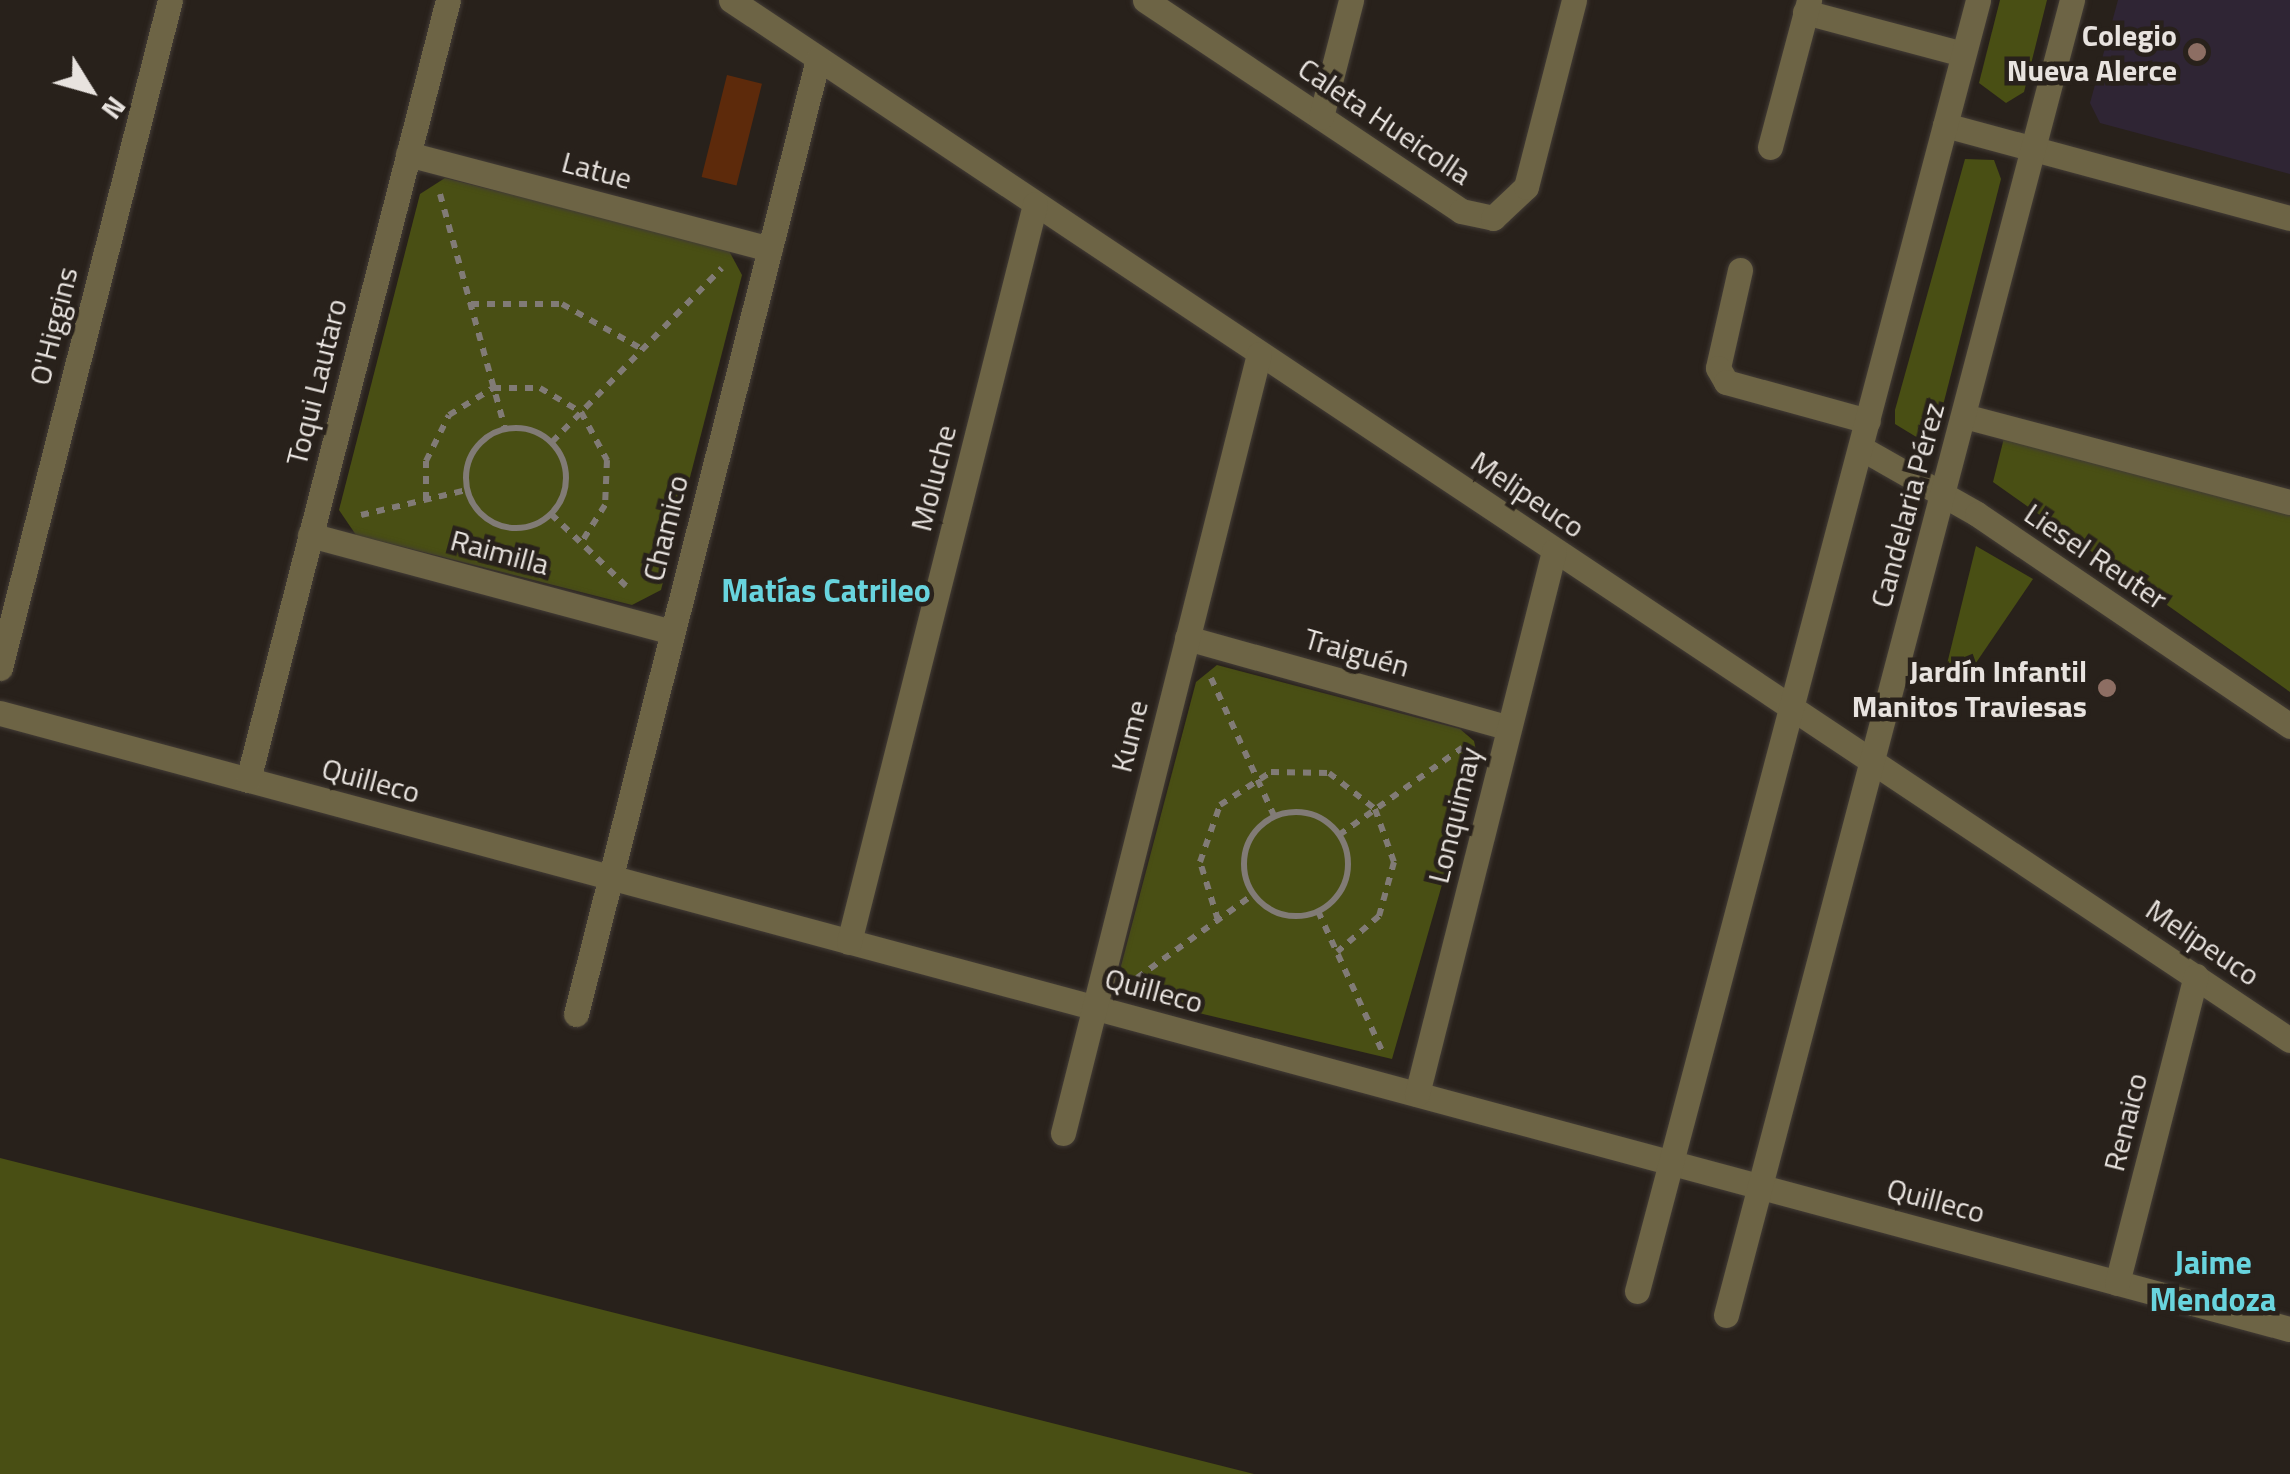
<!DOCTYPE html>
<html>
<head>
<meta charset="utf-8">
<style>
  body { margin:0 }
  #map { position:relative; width:2290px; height:1474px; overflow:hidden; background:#28211b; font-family:"Titillium Web",sans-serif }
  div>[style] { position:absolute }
  .education>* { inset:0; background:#2f2534 }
  .green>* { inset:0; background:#494f14 }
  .building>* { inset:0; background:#5d2a0b; transform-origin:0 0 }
  .path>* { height:6px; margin-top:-3px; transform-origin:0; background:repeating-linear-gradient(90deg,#817b76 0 8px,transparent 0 16px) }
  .path>.ring { margin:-3px; padding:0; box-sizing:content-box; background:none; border:6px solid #817b76; border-radius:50% }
  .roads { filter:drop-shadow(0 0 2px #433c36) drop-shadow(0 0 2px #433c36) }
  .minor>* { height:25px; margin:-12.5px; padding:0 12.5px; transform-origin:12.5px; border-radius:12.5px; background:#6d6445 }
  .dots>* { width:28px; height:28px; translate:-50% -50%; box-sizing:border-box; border:5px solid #28211b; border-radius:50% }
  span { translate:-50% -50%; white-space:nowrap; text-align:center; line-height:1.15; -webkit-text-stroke:9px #28211b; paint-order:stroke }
  .poi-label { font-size:30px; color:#e8e3df; font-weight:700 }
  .right { translate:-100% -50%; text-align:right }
  .street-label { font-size:30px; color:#e8e3df }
  .neighbourhood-label { font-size:32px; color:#68d4de; font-weight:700 }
  .north { position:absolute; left:40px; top:40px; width:100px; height:100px; -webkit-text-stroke:8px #28211b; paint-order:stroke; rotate:127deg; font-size:28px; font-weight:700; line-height:40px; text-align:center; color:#e8e3df }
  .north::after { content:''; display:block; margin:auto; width:35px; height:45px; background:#e8e3df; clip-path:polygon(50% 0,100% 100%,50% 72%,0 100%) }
</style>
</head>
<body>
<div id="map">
  <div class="education">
    <div style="clip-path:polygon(2118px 0,2290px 0,2290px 174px,2100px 123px,2090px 103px)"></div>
  </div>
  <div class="green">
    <div style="clip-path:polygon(2000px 0,2047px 0,2024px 92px,2006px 103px,1979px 83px)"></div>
    <div style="clip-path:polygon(1965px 159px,1994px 160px,2001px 179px,1939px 421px,1918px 438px,1895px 424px,1895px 410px)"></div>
    <div style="clip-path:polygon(445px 178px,728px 249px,742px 275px,661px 590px,632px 605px,356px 535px,339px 510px,420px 194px)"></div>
    <div style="clip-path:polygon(2004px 438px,2290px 513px,2290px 692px,1993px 482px)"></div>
    <div style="clip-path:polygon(1976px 546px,2033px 579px,1967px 676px,1947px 664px)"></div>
    <div style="clip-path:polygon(1217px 665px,1460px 729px,1474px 741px,1478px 759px,1392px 1059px,1140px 999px,1126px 985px,1121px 966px,1196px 682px)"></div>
    <div style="clip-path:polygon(0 1158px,1254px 1474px,0 1474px)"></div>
  </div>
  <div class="building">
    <div style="left:727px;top:75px;width:36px;height:105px;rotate:14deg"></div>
  </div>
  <div class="path">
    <div style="left:440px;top:194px;width:244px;rotate:74.5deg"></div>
    <div style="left:471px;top:304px;width:91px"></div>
    <div style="left:562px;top:304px;width:92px;rotate:29.4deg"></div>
    <div class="ring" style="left:466px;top:428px;width:94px;height:94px"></div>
    <div style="left:552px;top:442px;width:243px;rotate:-45.7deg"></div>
    <div style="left:426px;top:500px;width:39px;rotate:-90deg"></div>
    <div style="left:426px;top:461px;width:51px;rotate:-63.4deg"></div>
    <div style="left:449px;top:415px;width:52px;rotate:-31.5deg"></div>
    <div style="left:493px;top:388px;width:47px"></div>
    <div style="left:540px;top:388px;width:48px;rotate:30.3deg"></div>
    <div style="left:581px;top:412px;width:55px;rotate:61.6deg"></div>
    <div style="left:607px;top:460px;width:45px;rotate:92.5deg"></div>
    <div style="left:605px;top:505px;width:45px;rotate:122.3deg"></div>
    <div style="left:551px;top:514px;width:104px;rotate:43.8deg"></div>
    <div style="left:361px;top:515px;width:109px;rotate:-13.3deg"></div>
    <div style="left:1211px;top:678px;width:154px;rotate:65.4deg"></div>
    <div class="ring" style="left:1244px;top:812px;width:98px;height:98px"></div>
    <div style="left:1339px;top:835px;width:151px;rotate:-35.3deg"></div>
    <div style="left:1318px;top:911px;width:154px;rotate:65.4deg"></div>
    <div style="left:1218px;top:920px;width:61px;rotate:-107.2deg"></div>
    <div style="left:1200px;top:862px;width:60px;rotate:-70.7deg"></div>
    <div style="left:1220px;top:805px;width:61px;rotate:-32.9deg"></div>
    <div style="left:1271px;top:772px;width:58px;rotate:1deg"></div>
    <div style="left:1329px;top:773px;width:58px;rotate:38deg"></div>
    <div style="left:1375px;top:809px;width:56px;rotate:70.3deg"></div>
    <div style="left:1394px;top:862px;width:56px;rotate:105.5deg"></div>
    <div style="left:1379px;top:916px;width:55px;rotate:139.4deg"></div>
    <div style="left:1137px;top:978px;width:144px;rotate:-35.7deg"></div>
  </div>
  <div class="roads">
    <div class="minor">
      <div style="left:731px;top:0;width:1874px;rotate:33.71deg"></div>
      <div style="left:1145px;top:0;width:380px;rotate:33.7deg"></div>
      <div style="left:1461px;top:211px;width:33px;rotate:12deg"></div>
      <div style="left:1493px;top:218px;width:45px;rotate:-43.2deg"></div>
      <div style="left:1526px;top:187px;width:193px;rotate:-75.6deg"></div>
      <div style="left:1805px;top:12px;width:163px;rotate:14.9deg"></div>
      <div style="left:1321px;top:117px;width:121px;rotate:-75.6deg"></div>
      <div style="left:1945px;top:125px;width:357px;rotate:15.1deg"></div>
      <div style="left:1770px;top:147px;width:152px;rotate:-75.1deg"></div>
      <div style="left:408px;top:154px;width:374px;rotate:14.7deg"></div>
      <div style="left:1740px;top:270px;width:100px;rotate:102.7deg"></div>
      <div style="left:1718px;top:368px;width:16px;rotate:60deg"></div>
      <div style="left:1726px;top:382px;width:147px;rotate:15.4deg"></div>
      <div style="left:1964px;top:416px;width:337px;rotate:14.8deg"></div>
      <div style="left:1861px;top:448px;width:133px;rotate:29.6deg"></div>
      <div style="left:1977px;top:514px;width:378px;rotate:34.1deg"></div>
      <div style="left:310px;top:535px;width:375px;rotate:15deg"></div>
      <div style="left:1187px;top:638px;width:334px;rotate:15.6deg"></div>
      <div style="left:0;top:668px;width:689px;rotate:-75.72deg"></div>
      <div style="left:0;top:713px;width:2371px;rotate:15.06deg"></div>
      <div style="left:248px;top:780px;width:805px;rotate:-75.62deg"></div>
      <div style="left:849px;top:942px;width:761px;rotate:-75.85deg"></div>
      <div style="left:576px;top:1014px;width:985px;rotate:-75.78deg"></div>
      <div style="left:1417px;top:1094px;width:560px;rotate:-75.84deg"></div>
      <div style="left:1063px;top:1133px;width:803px;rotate:-75.88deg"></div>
      <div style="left:2117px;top:1283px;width:317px;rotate:-75.6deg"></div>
      <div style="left:1637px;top:1291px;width:1335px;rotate:-75.2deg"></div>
      <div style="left:1726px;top:1315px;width:1360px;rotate:-75.26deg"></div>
    </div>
  </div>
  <div class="dots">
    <div style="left:2197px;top:52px;background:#8d6e63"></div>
    <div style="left:2107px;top:688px;background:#8d6e63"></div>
  </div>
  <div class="poi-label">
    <span class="right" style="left:2177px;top:52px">Colegio<br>Nueva Alerce</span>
    <span class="right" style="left:2087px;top:688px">Jardín Infantil<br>Manitos Traviesas</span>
  </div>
  <div class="street-label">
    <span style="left:1385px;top:121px;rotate:34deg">Caleta Hueicolla</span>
    <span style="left:597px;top:170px;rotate:15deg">Latue</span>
    <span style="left:53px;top:326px;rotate:-76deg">O'Higgins</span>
    <span style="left:316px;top:382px;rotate:-76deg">Toqui Lautaro</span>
    <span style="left:933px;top:478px;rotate:-76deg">Moluche</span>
    <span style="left:1528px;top:494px;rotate:34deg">Melipeuco</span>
    <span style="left:1907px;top:505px;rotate:-75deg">Candelaria Pérez</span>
    <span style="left:665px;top:528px;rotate:-76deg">Chamico</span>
    <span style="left:500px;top:552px;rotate:15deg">Raimilla</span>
    <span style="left:2096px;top:556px;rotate:34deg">Liesel Reuter</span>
    <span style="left:1357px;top:652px;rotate:16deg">Traiguén</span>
    <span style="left:1129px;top:736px;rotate:-76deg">Kume</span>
    <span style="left:371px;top:780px;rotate:15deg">Quilleco</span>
    <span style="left:1454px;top:815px;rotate:-76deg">Lonquimay</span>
    <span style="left:2203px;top:942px;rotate:34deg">Melipeuco</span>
    <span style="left:1154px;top:990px;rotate:15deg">Quilleco</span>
    <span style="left:2125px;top:1122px;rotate:-76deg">Renaico</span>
    <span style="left:1936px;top:1200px;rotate:15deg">Quilleco</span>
  </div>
  <div class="neighbourhood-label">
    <span style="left:826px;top:590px">Matías Catrileo</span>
    <span style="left:2213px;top:1281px">Jaime<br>Mendoza</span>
  </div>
  <div class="north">N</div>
</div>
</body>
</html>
